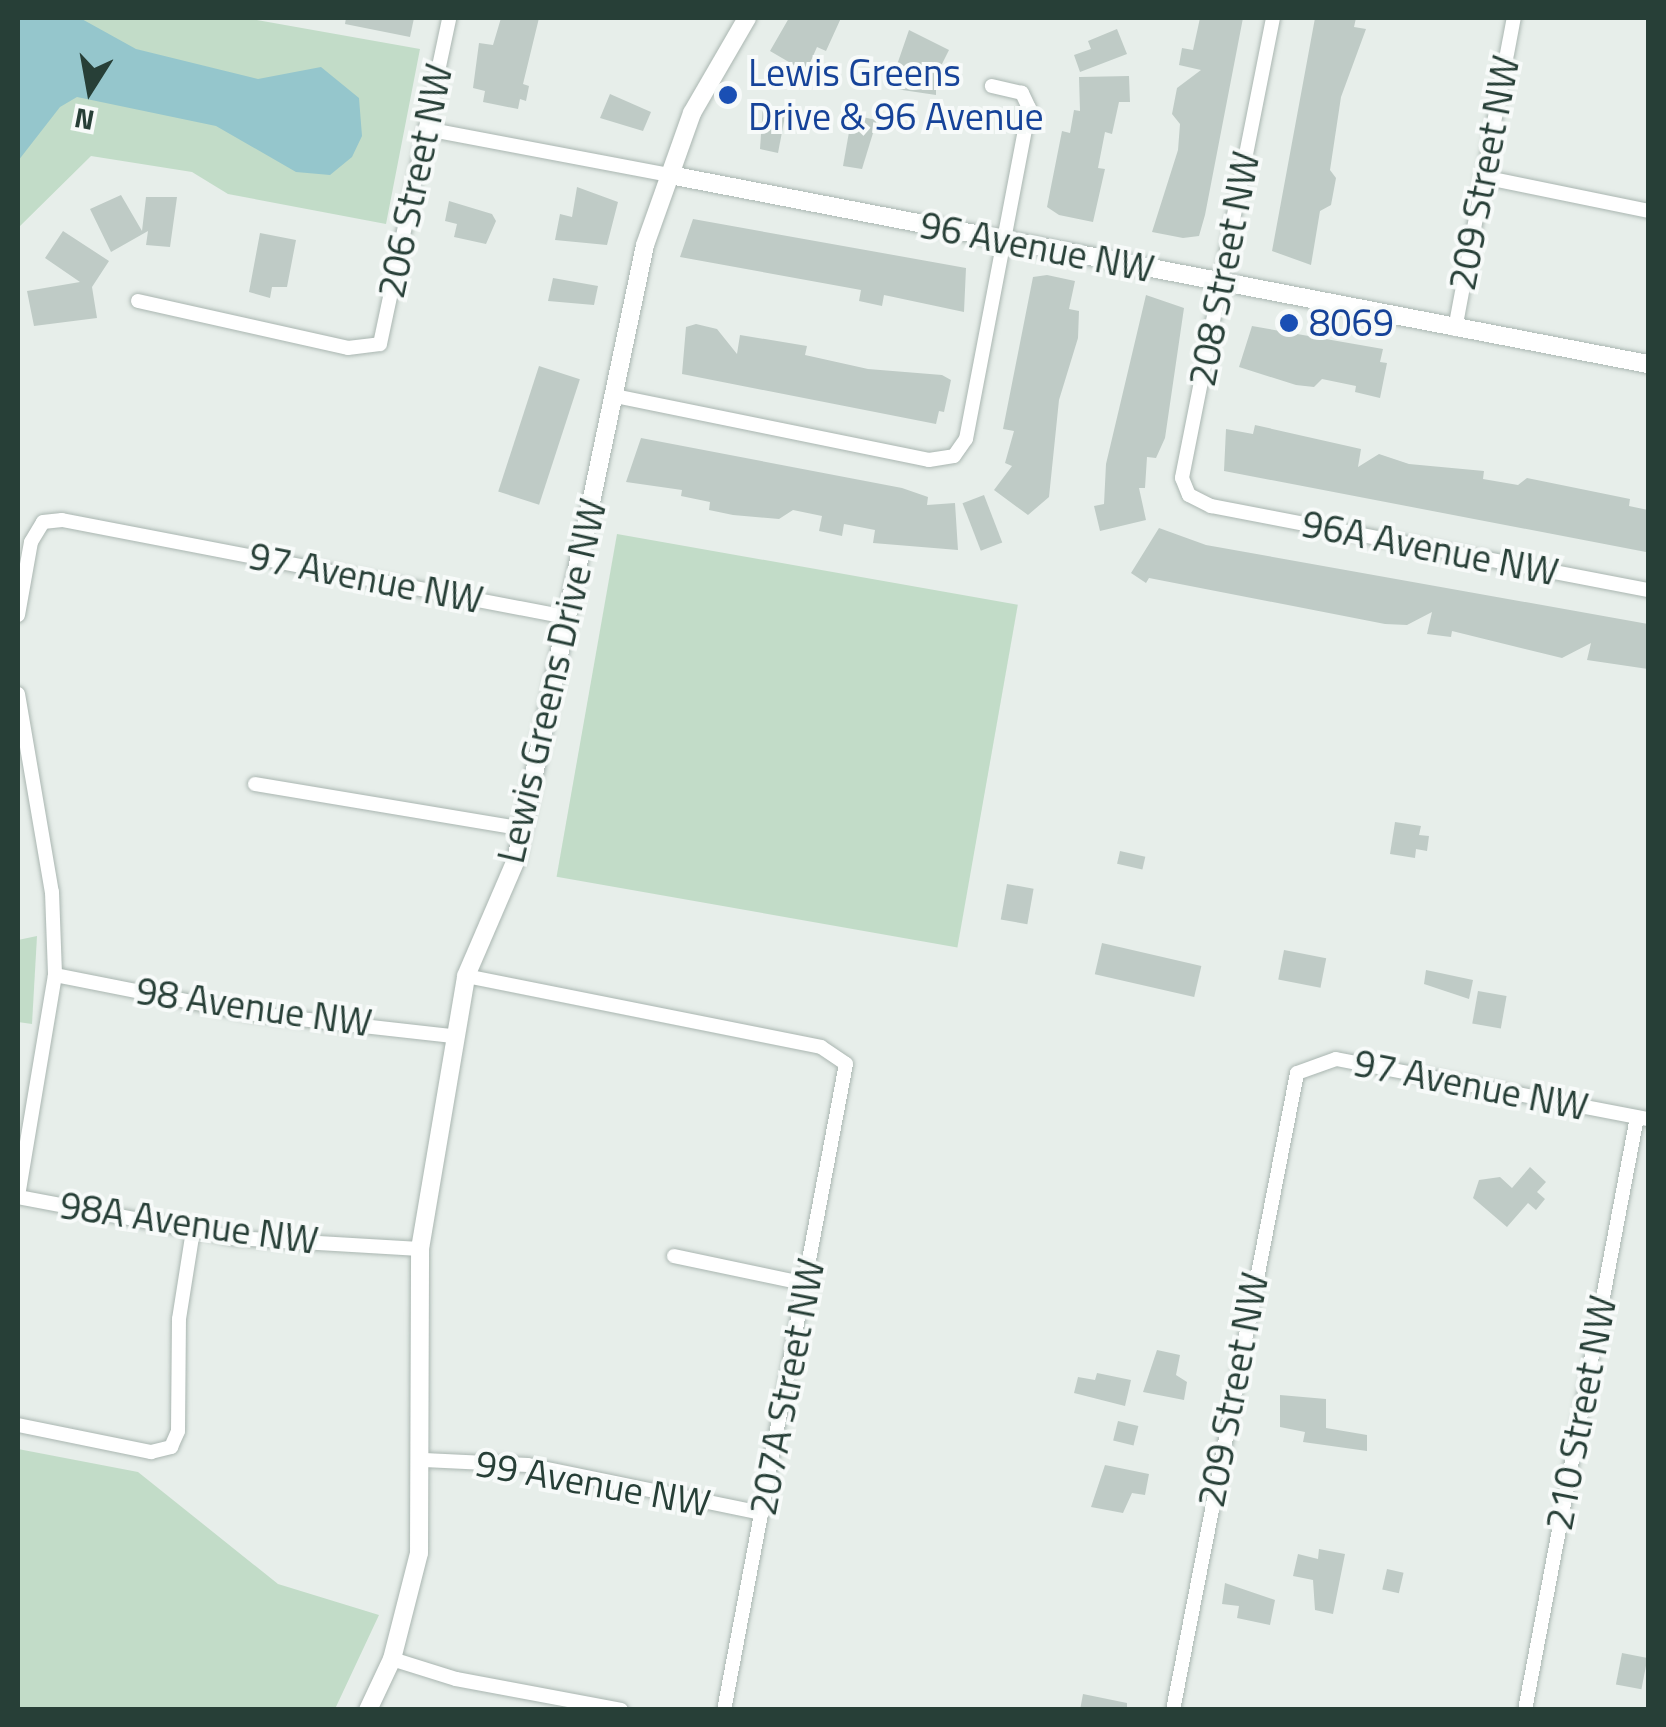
<!DOCTYPE html>
<html>
<head>
<meta charset="utf-8">
<style>
  body { margin:0 }
  #map { position:relative; width:1666px; height:1727px; overflow:hidden; background:#e7eeea; font-family:"Titillium Web",sans-serif }
  div>[style] { position:absolute }
  .green>* { inset:0; background:#c2dcc8; transform-origin:0 0 }
  .water>* { inset:0; background:#95c6cc }
  .building>* { inset:0; background:#bfcbc6; transform-origin:0 0 }
  .roads { filter:drop-shadow(0 0 2px #aab6b1) drop-shadow(0 0 2px #aab6b1) }
  .minor>* { height:14px; margin:-7px; padding:0 7px; transform-origin:7px; border-radius:7px; background:#fff }
  .tertiary>* { height:18px; margin:-9px; padding:0 9px; transform-origin:9px; border-radius:9px; background:#fff }
  .dots>* { width:28px; height:28px; translate:-50% -50%; box-sizing:border-box; border:5px solid #f7faf9; border-radius:50% }
  span { translate:-50% -50%; white-space:nowrap; text-align:center; line-height:1.15; -webkit-text-stroke:8px #f7faf9; paint-order:stroke }
  .transit-label { font-size:38px; color:#164399 }
  .left { translate:0 -50%; text-align:left }
  .street-label { font-size:38px; color:#273f37 }
  .frame { position:absolute; inset:0; border:20px solid #273f37; pointer-events:none }
  .north { position:absolute; left:40px; top:40px; width:100px; height:100px; -webkit-text-stroke:8px #f7faf9; paint-order:stroke; rotate:191deg; font-size:28px; font-weight:700; line-height:40px; text-align:center; color:#273f37 }
  .north::after { content:''; display:block; margin:auto; width:35px; height:45px; background:#273f37; clip-path:polygon(50% 0,100% 100%,50% 72%,0 100%) }
</style>
</head>
<body>
<div id="map">
  <div class="green">
    <div style="clip-path:polygon(18px 18px,246px 18px,420px 49px,386px 224px,228px 194px,192px 172px,91px 156px,18px 228px)"></div>
    <div style="left:617px;top:534px;width:407px;height:348px;rotate:10deg"></div>
    <div style="clip-path:polygon(37px 936px,32px 1024px,18px 1022px,18px 940px)"></div>
    <div style="clip-path:polygon(18px 1449px,138px 1472px,278px 1584px,379px 1615px,335px 1709px,18px 1709px)"></div>
  </div>
  <div class="water">
    <div style="clip-path:polygon(18px 18px,80px 18px,136px 49px,258px 79px,321px 67px,359px 98px,362px 136px,352px 157px,330px 175px,296px 172px,216px 126px,77px 97px,60px 107px,18px 161px)"></div>
  </div>
  <div class="building">
    <div style="clip-path:polygon(346px 18px,414px 18px,410px 37px,345px 24px)"></div>
    <div style="clip-path:polygon(501px 18px,539px 18px,523px 84px,529px 86px,526px 101px,520px 99px,518px 109px,483px 102px,485px 91px,473px 88px,479px 43px,493px 45px)"></div>
    <div style="clip-path:polygon(789px 18px,841px 18px,826px 51px,817px 47px,806px 72px,770px 51px)"></div>
    <div style="clip-path:polygon(1200px 18px,1243px 18px,1205px 215px,1199px 236px,1183px 238px,1152px 232px,1178px 150px,1180px 124px,1172px 114px,1177px 88px,1201px 70px,1179px 65px,1182px 48px,1193px 50px)"></div>
    <div style="clip-path:polygon(1315px 18px,1356px 18px,1354px 27px,1366px 29px,1341px 97px,1330px 170px,1336px 178px,1331px 205px,1320px 211px,1311px 265px,1272px 251px)"></div>
    <div style="clip-path:polygon(1117px 29px,1127px 54px,1080px 72px,1074px 55px,1091px 49px,1088px 41px)"></div>
    <div style="clip-path:polygon(909px 30px,949px 50px,936px 76px,936px 95px,889px 88px)"></div>
    <div style="clip-path:polygon(1129px 76px,1130px 102px,1119px 102px,1112px 134px,1105px 132px,1098px 168px,1105px 169px,1093px 222px,1059px 215px,1047px 207px,1062px 131px,1070px 133px,1074px 110px,1080px 111px,1079px 77px)"></div>
    <div style="clip-path:polygon(610px 94px,651px 112px,643px 131px,600px 118px)"></div>
    <div style="clip-path:polygon(763px 105px,786px 111px,778px 153px,760px 149px)"></div>
    <div style="clip-path:polygon(852px 115px,877px 120px,862px 169px,843px 166px)"></div>
    <div style="clip-path:polygon(577px 187px,618px 202px,607px 245px,555px 240px,560px 214px,572px 217px)"></div>
    <div style="clip-path:polygon(121px 195px,142px 231px,146px 197px,177px 197px,170px 247px,146px 245px,148px 231px,111px 252px,90px 209px)"></div>
    <div style="clip-path:polygon(449px 201px,492px 214px,496px 221px,486px 244px,454px 237px,457px 224px,445px 221px)"></div>
    <div style="clip-path:polygon(693px 219px,966px 268px,964px 312px,884px 295px,882px 306px,859px 301px,861px 290px,680px 257px)"></div>
    <div style="clip-path:polygon(63px 231px,109px 261px,92px 287px,97px 318px,34px 326px,27px 291px,80px 282px,45px 258px)"></div>
    <div style="clip-path:polygon(260px 233px,296px 240px,287px 287px,272px 287px,270px 298px,249px 292px)"></div>
    <div style="clip-path:polygon(1047px 275px,1075px 281px,1069px 309px,1079px 311px,1078px 338px,1059px 400px,1049px 497px,1028px 515px,994px 490px,1012px 466px,1005px 463px,1014px 431px,1003px 429px,1033px 277px)"></div>
    <div style="clip-path:polygon(553px 278px,598px 286px,594px 305px,548px 301px)"></div>
    <div style="clip-path:polygon(1146px 295px,1184px 308px,1165px 438px,1156px 458px,1147px 457px,1145px 488px,1139px 488px,1146px 520px,1100px 531px,1094px 506px,1104px 504px,1106px 464px)"></div>
    <div style="clip-path:polygon(696px 324px,717px 329px,737px 354px,740px 335px,807px 346px,805px 355px,868px 369px,942px 375px,951px 380px,944px 412px,939px 411px,936px 424px,682px 374px,686px 327px)"></div>
    <div style="clip-path:polygon(1252px 326px,1383px 349px,1380px 362px,1387px 363px,1380px 398px,1355px 392px,1356px 386px,1322px 379px,1314px 387px,1296px 385px,1239px 367px)"></div>
    <div style="left:539px;top:366px;width:43px;height:132px;rotate:18deg"></div>
    <div style="clip-path:polygon(1255px 425px,1361px 449px,1358px 467px,1379px 454px,1409px 464px,1484px 471px,1483px 479px,1518px 485px,1527px 478px,1630px 499px,1629px 506px,1648px 510px,1646px 552px,1224px 471px,1226px 429px,1253px 434px)"></div>
    <div style="clip-path:polygon(641px 438px,902px 488px,928px 497px,927px 505px,955px 503px,958px 550px,873px 543px,875px 530px,844px 524px,842px 536px,819px 531px,822px 516px,793px 510px,779px 519px,733px 515px,709px 510px,710px 502px,681px 496px,682px 490px,626px 482px)"></div>
    <div style="left:984px;top:495px;width:51px;height:23px;rotate:69deg"></div>
    <div style="clip-path:polygon(1159px 528px,1206px 545px,1648px 624px,1648px 669px,1587px 660px,1591px 643px,1562px 658px,1452px 631px,1451px 637px,1427px 634px,1432px 612px,1407px 625px,1385px 624px,1149px 578px,1146px 583px,1131px 573px)"></div>
    <div style="clip-path:polygon(1395px 822px,1421px 826px,1419px 835px,1429px 836px,1427px 851px,1416px 849px,1415px 858px,1390px 854px)"></div>
    <div style="left:1120px;top:851px;width:26px;height:13px;rotate:13deg"></div>
    <div style="left:1007px;top:884px;width:27px;height:36px;rotate:10deg"></div>
    <div style="left:1102px;top:943px;width:102px;height:32px;rotate:13deg"></div>
    <div style="left:1284px;top:950px;width:43px;height:30px;rotate:11deg"></div>
    <div style="clip-path:polygon(1426px 970px,1473px 980px,1469px 999px,1424px 984px)"></div>
    <div style="left:1478px;top:991px;width:29px;height:33px;rotate:10deg"></div>
    <div style="clip-path:polygon(1530px 1167px,1546px 1182px,1537px 1192px,1545px 1199px,1536px 1210px,1528px 1203px,1507px 1227px,1473px 1198px,1479px 1180px,1500px 1177px,1512px 1188px)"></div>
    <div style="clip-path:polygon(1157px 1350px,1180px 1355px,1176px 1375px,1187px 1382px,1184px 1400px,1143px 1392px)"></div>
    <div style="clip-path:polygon(1097px 1373px,1131px 1380px,1125px 1406px,1074px 1393px,1078px 1377px,1095px 1380px)"></div>
    <div style="clip-path:polygon(1280px 1395px,1326px 1399px,1326px 1428px,1367px 1435px,1367px 1451px,1303px 1442px,1305px 1432px,1280px 1427px)"></div>
    <div style="left:1118px;top:1421px;width:21px;height:20px;rotate:14deg"></div>
    <div style="clip-path:polygon(1105px 1465px,1149px 1474px,1145px 1495px,1132px 1493px,1123px 1513px,1091px 1507px)"></div>
    <div style="clip-path:polygon(1319px 1549px,1345px 1554px,1333px 1614px,1315px 1610px,1313px 1580px,1293px 1576px,1298px 1554px,1318px 1559px)"></div>
    <div style="left:1387px;top:1569px;width:17px;height:21px;rotate:13deg"></div>
    <div style="clip-path:polygon(1225px 1583px,1275px 1600px,1270px 1625px,1237px 1618px,1239px 1606px,1222px 1604px)"></div>
    <div style="left:1622px;top:1653px;width:26px;height:32px;rotate:11deg"></div>
    <div style="clip-path:polygon(1083px 1694px,1127px 1703px,1127px 1710px,1080px 1710px)"></div>
  </div>
  <div class="roads">
    <div class="minor">
      <div style="left:1273px;top:18px;width:469px;rotate:101.2deg"></div>
      <div style="left:1182px;top:478px;width:18px;rotate:68deg"></div>
      <div style="left:1189px;top:495px;width:25px;rotate:27deg"></div>
      <div style="left:1211px;top:506px;width:445px;rotate:10.9deg"></div>
      <div style="left:426px;top:129px;width:248px;rotate:10.7deg"></div>
      <div style="left:1483px;top:177px;width:168px;rotate:11.6deg"></div>
      <div style="left:138px;top:301px;width:215px;rotate:12.6deg"></div>
      <div style="left:348px;top:348px;width:32px;rotate:-7deg"></div>
      <div style="left:380px;top:344px;width:333px;rotate:-78deg"></div>
      <div style="left:1455px;top:329px;width:317px;rotate:-79.3deg"></div>
      <div style="left:615px;top:396px;width:320px;rotate:11.5deg"></div>
      <div style="left:929px;top:460px;width:25px;rotate:-9deg"></div>
      <div style="left:954px;top:456px;width:21px;rotate:-55deg"></div>
      <div style="left:966px;top:439px;width:337px;rotate:-79.2deg"></div>
      <div style="left:1029px;top:108px;width:17px;rotate:-115deg"></div>
      <div style="left:1022px;top:93px;width:31px;rotate:-167deg"></div>
      <div style="left:18px;top:615px;width:74px;rotate:-79.9deg"></div>
      <div style="left:31px;top:542px;width:23px;rotate:-59deg"></div>
      <div style="left:43px;top:522px;width:19px;rotate:-6deg"></div>
      <div style="left:62px;top:520px;width:513px;rotate:10.89deg"></div>
      <div style="left:18px;top:694px;width:201px;rotate:80.3deg"></div>
      <div style="left:52px;top:892px;width:83px;rotate:87.9deg"></div>
      <div style="left:55px;top:975px;width:225px;rotate:99.5deg"></div>
      <div style="left:18px;top:1197px;width:220px;rotate:10.7deg"></div>
      <div style="left:234px;top:1238px;width:186px;rotate:3.4deg"></div>
      <div style="left:255px;top:784px;width:273px;rotate:9.5deg"></div>
      <div style="left:55px;top:975px;width:196px;rotate:11.2deg"></div>
      <div style="left:247px;top:1013px;width:207px;rotate:6.4deg"></div>
      <div style="left:466px;top:976px;width:362px;rotate:11.3deg"></div>
      <div style="left:821px;top:1047px;width:30px;rotate:34deg"></div>
      <div style="left:846px;top:1064px;width:657px;rotate:100.69deg"></div>
      <div style="left:674px;top:1256px;width:136px;rotate:11.9deg"></div>
      <div style="left:18px;top:1425px;width:136px;rotate:11.5deg"></div>
      <div style="left:151px;top:1452px;width:21px;rotate:-14deg"></div>
      <div style="left:171px;top:1447px;width:17px;rotate:-66deg"></div>
      <div style="left:178px;top:1431px;width:112px;rotate:-89.5deg"></div>
      <div style="left:179px;top:1319px;width:89px;rotate:-81deg"></div>
      <div style="left:424px;top:1460px;width:104px;rotate:2.8deg"></div>
      <div style="left:528px;top:1465px;width:239px;rotate:11.6deg"></div>
      <div style="left:392px;top:1659px;width:67px;rotate:17.4deg"></div>
      <div style="left:456px;top:1679px;width:168px;rotate:10.6deg"></div>
      <div style="left:1173px;top:1710px;width:649px;rotate:-78.98deg"></div>
      <div style="left:1297px;top:1073px;width:41px;rotate:-19.7deg"></div>
      <div style="left:1336px;top:1059px;width:318px;rotate:10.9deg"></div>
      <div style="left:1525px;top:1710px;width:603px;rotate:-79.3deg"></div>
    </div>
    <div class="tertiary">
      <div style="left:670px;top:175px;width:996px;rotate:10.94deg"></div>
      <div style="left:368px;top:1710px;width:56px;rotate:-64.8deg"></div>
      <div style="left:392px;top:1659px;width:109px;rotate:-75.7deg"></div>
      <div style="left:419px;top:1553px;width:304px;rotate:-89.8deg"></div>
      <div style="left:420px;top:1249px;width:277px;rotate:-80.4deg"></div>
      <div style="left:466px;top:976px;width:126px;rotate:-66.7deg"></div>
      <div style="left:516px;top:860px;width:628px;rotate:-78.15deg"></div>
      <div style="left:645px;top:245px;width:140px;rotate:-70.4deg"></div>
      <div style="left:692px;top:113px;width:110px;rotate:-59.9deg"></div>
    </div>
  </div>
  <div class="dots">
    <div style="left:728px;top:95px;background:#1a4fb4"></div>
    <div style="left:1289px;top:323px;background:#1a4fb4"></div>
  </div>
  <div class="transit-label">
    <span class="left" style="left:748px;top:95px">Lewis Greens<br>Drive &amp; 96 Avenue</span>
    <span class="left" style="left:1309px;top:323px">8069</span>
  </div>
  <div class="street-label">
    <span style="left:1484px;top:173px;rotate:-79deg">209 Street NW</span>
    <span style="left:415px;top:181px;rotate:-78deg">206 Street NW</span>
    <span style="left:1037px;top:247px;rotate:11deg">96 Avenue NW</span>
    <span style="left:1224px;top:269px;rotate:-79deg">208 Street NW</span>
    <span style="left:1430px;top:548px;rotate:11deg">96A Avenue NW</span>
    <span style="left:366px;top:578px;rotate:11deg">97 Avenue NW</span>
    <span style="left:552px;top:681px;rotate:-77deg">Lewis Greens Drive NW</span>
    <span style="left:254px;top:1007px;rotate:8deg">98 Avenue NW</span>
    <span style="left:1471px;top:1085px;rotate:11deg">97 Avenue NW</span>
    <span style="left:189px;top:1223px;rotate:8deg">98A Avenue NW</span>
    <span style="left:787px;top:1387px;rotate:-79deg">207A Street NW</span>
    <span style="left:1233px;top:1390px;rotate:-79deg">209 Street NW</span>
    <span style="left:1581px;top:1413px;rotate:-79deg">210 Street NW</span>
    <span style="left:593px;top:1483px;rotate:10deg">99 Avenue NW</span>
  </div>
  <div class="frame"></div>
  <div class="north">N</div>
</div>
</body>
</html>
